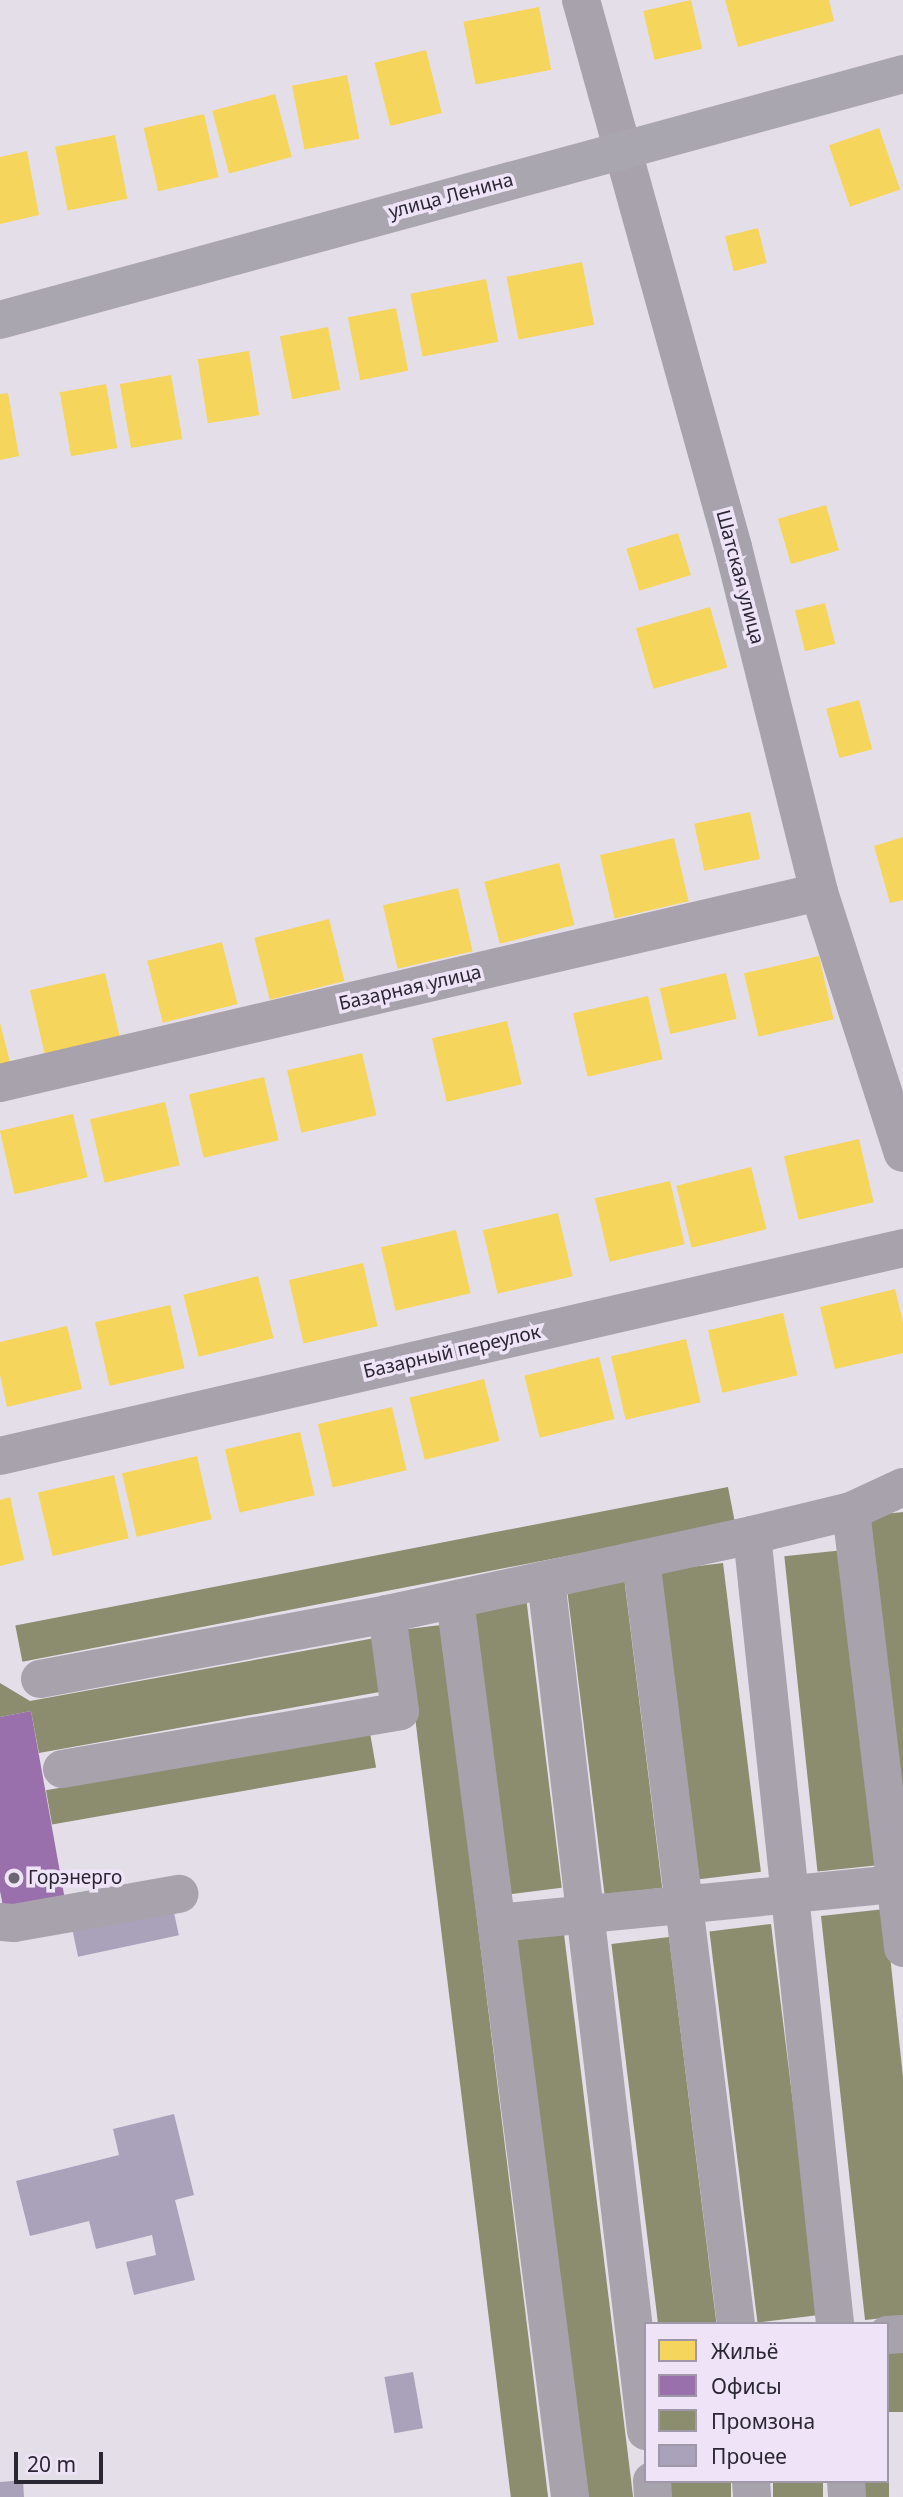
<!DOCTYPE html>
<html>
<head>
<meta charset="utf-8">
<style>
  body { margin:0 }
  #map { position:relative; width:903px; height:2497px; overflow:hidden; background:#e4dee9; font-family:"Noto Sans",sans-serif }
  div>[style] { position:absolute }
  .homes>* { inset:0; background:#f6d55c; transform-origin:0 0 }
  .offices>* { inset:0; background:#9970ab }
  .industry>* { inset:0; background:#8c8c6e; transform-origin:0 0 }
  .building>* { inset:0; background:#aaa1bb; transform-origin:0 0 }
  .minor>* { height:38px; margin:-19px; padding:0 19px; transform-origin:19px; border-radius:19px; background:#a8a2ad }
  .major>* { height:38px; margin:-19px; padding:0 19px; transform-origin:19px; border-radius:19px; background:#aaa6af }
  .dots>* { width:19px; height:19px; translate:-50% -50%; box-sizing:border-box; border:4px solid #efe4f7; border-radius:50% }
  span { translate:-50% -50%; white-space:nowrap; text-align:center; line-height:1.15; -webkit-text-stroke:7px #efe4f7; paint-order:stroke }
  .street-label { font-size:19px; color:#2a2632 }
  .poi-label { font-size:19px; color:#2a2632 }
  .left { translate:0 -50%; text-align:left }
  .legend { position:absolute; left:644px; top:2322px; width:245px; height:161px; box-sizing:border-box; background:#efe4f7; border:2px solid #a098a8; margin:0; padding:9px 12px; list-style:none; font-size:21px; color:#2a2632 }
  .legend li { display:flex; align-items:center; gap:14px; height:35px }
  .legend b { width:35px; border:2px solid #a098a8 }
  .scale { position:absolute; left:14px; top:2452px; width:89px; height:32px; box-sizing:border-box; border:4px solid #2a2632; border-top:0; padding-left:9px; font-size:21px; line-height:24px; white-space:nowrap; color:#2a2632; -webkit-text-stroke:5px #efe4f7; paint-order:stroke }
</style>
</head>
<body>
<div id="map">
  <div class="homes">
    <div style="left:691px;top:0;width:50px;height:49px;rotate:77deg"></div>
    <div style="clip-path:polygon(725px 0,829px 0,834px 21px,738px 47px)"></div>
    <div style="left:539px;top:7px;width:64px;height:77px;rotate:79deg"></div>
    <div style="left:426px;top:50px;width:65px;height:53px;rotate:76deg"></div>
    <div style="left:347px;top:75px;width:65px;height:56px;rotate:79deg"></div>
    <div style="left:275px;top:94px;width:65px;height:65px;rotate:75deg"></div>
    <div style="left:204px;top:114px;width:65px;height:62px;rotate:77deg"></div>
    <div style="left:879px;top:128px;width:65px;height:53px;rotate:71deg"></div>
    <div style="left:115px;top:135px;width:65px;height:61px;rotate:79deg"></div>
    <div style="clip-path:polygon(27px 151px,39px 215px,0 224px,0 157px)"></div>
    <div style="left:758px;top:228px;width:36px;height:34px;rotate:76deg"></div>
    <div style="left:582px;top:262px;width:64px;height:77px;rotate:79deg"></div>
    <div style="left:486px;top:279px;width:64px;height:77px;rotate:79deg"></div>
    <div style="left:396px;top:308px;width:64px;height:49px;rotate:79deg"></div>
    <div style="left:328px;top:327px;width:64px;height:49px;rotate:79deg"></div>
    <div style="left:249px;top:351px;width:65px;height:52px;rotate:81deg"></div>
    <div style="left:171px;top:375px;width:65px;height:52px;rotate:80deg"></div>
    <div style="left:106px;top:384px;width:65px;height:47px;rotate:80deg"></div>
    <div style="clip-path:polygon(8px 393px,19px 456px,0 460px,0 394px)"></div>
    <div style="left:826px;top:505px;width:47px;height:50px;rotate:74deg"></div>
    <div style="left:678px;top:533px;width:44px;height:54px;rotate:73deg"></div>
    <div style="left:825px;top:603px;width:42px;height:31px;rotate:76deg"></div>
    <div style="left:710px;top:607px;width:63px;height:77px;rotate:74deg"></div>
    <div style="left:859px;top:700px;width:51px;height:34px;rotate:75deg"></div>
    <div style="left:750px;top:812px;width:48px;height:57px;rotate:78deg"></div>
    <div style="clip-path:polygon(903px 837px,903px 900px,890px 903px,874px 846px)"></div>
    <div style="left:674px;top:838px;width:65px;height:76px;rotate:77deg"></div>
    <div style="left:559px;top:863px;width:64px;height:77px;rotate:76deg"></div>
    <div style="left:458px;top:888px;width:65px;height:77px;rotate:77deg"></div>
    <div style="left:329px;top:919px;width:64px;height:77px;rotate:76deg"></div>
    <div style="left:222px;top:942px;width:64px;height:77px;rotate:76deg"></div>
    <div style="left:819px;top:956px;width:65px;height:77px;rotate:77deg"></div>
    <div style="left:105px;top:973px;width:65px;height:77px;rotate:77deg"></div>
    <div style="left:726px;top:973px;width:47px;height:68px;rotate:77deg"></div>
    <div style="left:648px;top:996px;width:65px;height:77px;rotate:77deg"></div>
    <div style="left:507px;top:1021px;width:65px;height:77px;rotate:77deg"></div>
    <div style="clip-path:polygon(0 1023px,12px 1070px,0 1073px)"></div>
    <div style="left:362px;top:1053px;width:64px;height:77px;rotate:77deg"></div>
    <div style="left:264px;top:1077px;width:65px;height:77px;rotate:77deg"></div>
    <div style="left:165px;top:1102px;width:65px;height:77px;rotate:77deg"></div>
    <div style="left:73px;top:1114px;width:65px;height:75px;rotate:77deg"></div>
    <div style="left:859px;top:1139px;width:65px;height:77px;rotate:77deg"></div>
    <div style="left:751px;top:1167px;width:64px;height:77px;rotate:76deg"></div>
    <div style="left:670px;top:1181px;width:65px;height:77px;rotate:77deg"></div>
    <div style="left:558px;top:1213px;width:65px;height:77px;rotate:77deg"></div>
    <div style="left:456px;top:1230px;width:65px;height:77px;rotate:77deg"></div>
    <div style="left:363px;top:1263px;width:65px;height:76px;rotate:77deg"></div>
    <div style="left:258px;top:1276px;width:64px;height:77px;rotate:76deg"></div>
    <div style="clip-path:polygon(895px 1289px,903px 1322px,903px 1353px,835px 1369px,820px 1307px)"></div>
    <div style="left:170px;top:1305px;width:65px;height:77px;rotate:77deg"></div>
    <div style="left:783px;top:1313px;width:64px;height:77px;rotate:77deg"></div>
    <div style="clip-path:polygon(67px 1326px,82px 1389px,7px 1407px,0 1375px,0 1342px)"></div>
    <div style="left:686px;top:1339px;width:65px;height:77px;rotate:77deg"></div>
    <div style="left:599px;top:1357px;width:64px;height:77px;rotate:76deg"></div>
    <div style="left:484px;top:1379px;width:64px;height:77px;rotate:76deg"></div>
    <div style="left:392px;top:1407px;width:65px;height:76px;rotate:77deg"></div>
    <div style="left:300px;top:1432px;width:65px;height:77px;rotate:77deg"></div>
    <div style="left:197px;top:1456px;width:65px;height:77px;rotate:77deg"></div>
    <div style="left:114px;top:1475px;width:65px;height:78px;rotate:77deg"></div>
    <div style="clip-path:polygon(10px 1497px,24px 1560px,0 1566px,0 1500px)"></div>
  </div>
  <div class="offices">
    <div style="clip-path:polygon(31px 1711px,65px 1900px,4px 1911px,0 1891px,0 1717px)"></div>
  </div>
  <div class="industry">
    <div style="left:728px;top:1487px;width:37px;height:726px;rotate:79deg"></div>
    <div style="clip-path:polygon(903px 1512px,903px 1860px,866px 1516px)"></div>
    <div style="left:844px;top:1550px;width:317px;height:60px;rotate:84deg"></div>
    <div style="left:723px;top:1563px;width:311px;height:66px;rotate:83deg"></div>
    <div style="left:624px;top:1577px;width:313px;height:58px;rotate:83deg"></div>
    <div style="left:526px;top:1597px;width:293px;height:55px;rotate:83deg"></div>
    <div style="left:441px;top:1625px;width:879px;height:37px;rotate:83deg"></div>
    <div style="clip-path:polygon(375px 1638px,385px 1691px,39px 1753px,31px 1711px,0 1717px,0 1683px,30px 1701px)"></div>
    <div style="left:370px;top:1733px;width:35px;height:329px;rotate:80deg"></div>
    <div style="clip-path:polygon(885px 1909px,903px 2077px,903px 2316px,865px 2320px,821px 1916px)"></div>
    <div style="left:771px;top:1924px;width:394px;height:62px;rotate:83deg"></div>
    <div style="left:564px;top:1934px;width:568px;height:53px;rotate:83deg"></div>
    <div style="left:669px;top:1937px;width:390px;height:58px;rotate:83deg"></div>
    <div style="left:887px;top:2348px;width:16px;height:64px"></div>
    <div style="left:671px;top:2481px;width:60px;height:16px"></div>
    <div style="left:773px;top:2481px;width:50px;height:16px"></div>
    <div style="left:862px;top:2481px;width:27px;height:16px"></div>
  </div>
  <div class="building">
    <div style="left:172px;top:1903px;width:33px;height:103px;rotate:78deg"></div>
    <div style="clip-path:polygon(174px 2114px,194px 2195px,175px 2200px,195px 2280px,134px 2295px,126px 2262px,156px 2255px,152px 2235px,96px 2249px,89px 2221px,30px 2236px,16px 2181px,119px 2155px,113px 2129px)"></div>
    <div style="left:413px;top:2372px;width:57px;height:29px;rotate:80deg"></div>
    <div style="clip-path:polygon(23px 2480px,24px 2497px,0 2497px,0 2482px)"></div>
  </div>
  <div class="minor">
    <div style="left:581px;top:0;width:568px;rotate:74.47deg"></div>
    <div style="left:733px;top:547px;width:356px;rotate:76deg"></div>
    <div style="left:819px;top:892px;width:274px;rotate:72.2deg"></div>
    <div style="left:0;top:1083px;width:841px;rotate:-13.13deg"></div>
    <div style="left:0;top:1456px;width:927px;rotate:-12.97deg"></div>
    <div style="left:851px;top:1511px;width:440px;rotate:83.2deg"></div>
    <div style="left:752px;top:1535px;width:793px;rotate:83.99deg"></div>
    <div style="left:641px;top:1559px;width:771px;rotate:82.92deg"></div>
    <div style="left:546px;top:1580px;width:857px;rotate:83.3deg"></div>
    <div style="left:455px;top:1600px;width:904px;rotate:82.69deg"></div>
    <div style="left:40px;top:1679px;width:353px;rotate:-10.6deg"></div>
    <div style="left:387px;top:1614px;width:373px;rotate:-12.2deg"></div>
    <div style="left:752px;top:1535px;width:102px;rotate:-13.6deg"></div>
    <div style="left:851px;top:1511px;width:57px;rotate:-24.8deg"></div>
    <div style="left:62px;top:1769px;width:343px;rotate:-9.7deg"></div>
    <div style="left:400px;top:1711px;width:98px;rotate:-97.6deg"></div>
    <div style="left:0;top:1922px;width:14px;rotate:4deg"></div>
    <div style="left:14px;top:1923px;width:168px;rotate:-10deg"></div>
    <div style="left:497px;top:1923px;width:408px;rotate:-5.6deg"></div>
    <div style="left:887px;top:2335px;width:16px;rotate:-4deg"></div>
    <div style="left:652px;top:2481px;width:16px;rotate:86deg"></div>
    <div style="left:751px;top:2481px;width:16px;rotate:86deg"></div>
    <div style="left:846px;top:2481px;width:16px;rotate:86deg"></div>
  </div>
  <div class="major">
    <div style="left:0;top:320px;width:936px;rotate:-15.24deg"></div>
  </div>
  <div class="dots">
    <div style="left:14px;top:1878px;background:#6b6672"></div>
  </div>
  <div class="street-label">
    <span style="left:451px;top:196px;rotate:-15deg">улица Ленина</span>
    <span style="left:740px;top:577px;rotate:75deg">Шатская улица</span>
    <span style="left:410px;top:988px;rotate:-13deg">Базарная улица</span>
    <span style="left:452px;top:1352px;rotate:-13deg">Базарный переулок</span>
  </div>
  <div class="poi-label">
    <span class="left" style="left:28px;top:1878px">Горэнерго</span>
  </div>
  <ul class="legend">
  <li><b style="height:19px;background:#f6d55c"></b>Жильё</li>
  <li><b style="height:19px;background:#9970ab"></b>Офисы</li>
  <li><b style="height:19px;background:#8c8c6e"></b>Промзона</li>
  <li><b style="height:19px;background:#aaa1bb"></b>Прочее</li>
  </ul>
  <div class="scale">20 m</div>
</div>
</body>
</html>
